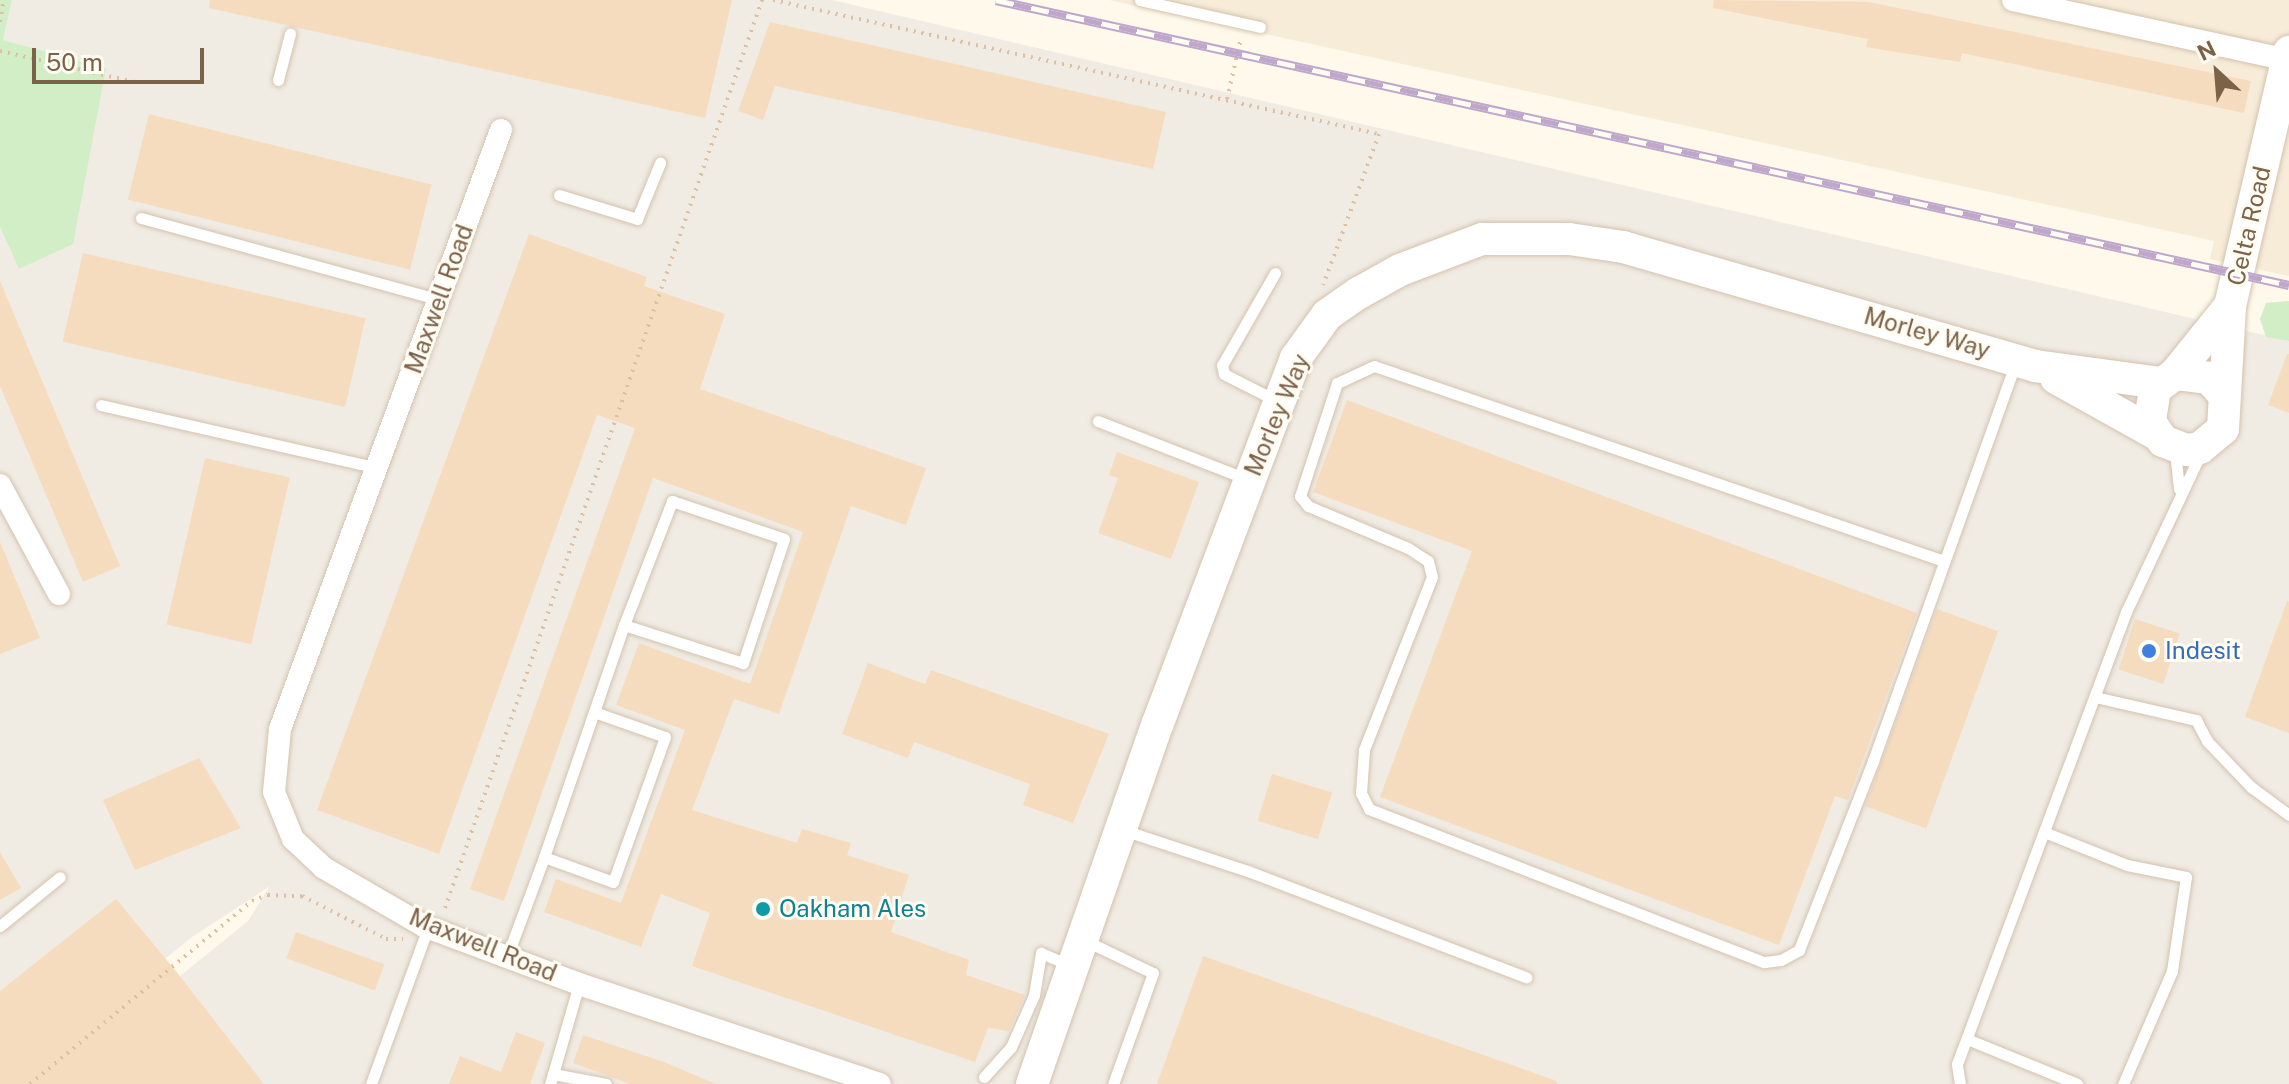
<!DOCTYPE html>
<html>
<head>
<meta charset="utf-8">
<style>
  body { margin:0 }
  #map { position:relative; width:2289px; height:1084px; overflow:hidden; background:#fef9eb; font-family:"Public Sans",sans-serif }
  div>[style] { position:absolute }
  .residential>* { inset:0; background:#f7ecd8 }
  .industrial>* { inset:0; background:#f0ebe3 }
  .green>* { inset:0; background:#d2eec6 }
  .building>* { inset:0; background:#f6dcbf; transform-origin:0 0 }
  .path>* { height:4px; margin-top:-2px; transform-origin:0; background:repeating-linear-gradient(90deg,#ddc0a1 0 2px,transparent 0 8px) }
  .roads { filter:drop-shadow(0 0 2px #d3c2ae) drop-shadow(0 0 2px #d3c2ae) }
  .lane>* { height:11px; margin:-5.5px; padding:0 5.5px; transform-origin:5.5px; border-radius:5.5px; background:#fff }
  .street>* { height:22px; margin:-11px; padding:0 11px; transform-origin:11px; border-radius:11px; background:#fff }
  .secondary>* { height:32px; margin:-16px; padding:0 16px; transform-origin:16px; border-radius:16px; background:#fff }
  .rail>* { height:9px; margin-top:-4.5px; transform-origin:0; background:repeating-linear-gradient(90deg,#fffcf3 0 18px,#bfa6cb 0 36px); box-sizing:border-box; border-block:2px solid #bfa6cb }
  .dots>* { width:22px; height:22px; translate:-50% -50%; box-sizing:border-box; border:4px solid #fffcf3; border-radius:50% }
  span { translate:-50% -50%; white-space:nowrap; text-align:center; line-height:1.15; -webkit-text-stroke:6px #fffcf3; paint-order:stroke }
  .street-label { font-size:24px; color:#7d624a }
  .shop-label { font-size:24px; color:#366cbe }
  .left { translate:0 -50%; text-align:left }
  .culture-label { font-size:24px; color:#0d838f }
  .north { position:absolute; left:2177px; top:32px; width:80px; height:80px; -webkit-text-stroke:6px #fffcf3; paint-order:stroke; rotate:334deg; font-size:22px; font-weight:700; line-height:32px; text-align:center; color:#7d624a }
  .north::after { content:''; display:block; margin:auto; width:28px; height:36px; background:#7d624a; clip-path:polygon(50% 0,100% 100%,50% 72%,0 100%) }
  .scale { position:absolute; left:32px; top:48px; width:172px; height:36px; box-sizing:border-box; border:4px solid #7d624a; border-top:0; padding-left:10px; font-size:24px; line-height:28px; white-space:nowrap; color:#7d624a; -webkit-text-stroke:6px #fffcf3; paint-order:stroke }
</style>
</head>
<body>
<div id="map">
  <div class="residential">
    <div style="clip-path:polygon(1109px 0,2289px 0,2289px 276px,2210px 259px,2214px 241px)"></div>
  </div>
  <div class="industrial">
    <div style="clip-path:polygon(12px 0,832px 0,2289px 341px,2289px 1084px,47px 1084px,248px 921px,270px 886px,192px 937px,11px 1084px,0 1084px,0 227px,19px 269px,106px 68px,3px 40px)"></div>
  </div>
  <div class="green">
    <div style="clip-path:polygon(0 0,12px 0,3px 40px,106px 68px,73px 244px,19px 269px,0 227px)"></div>
    <div style="clip-path:polygon(2289px 301px,2289px 341px,2266px 337px,2260px 319px,2266px 303px)"></div>
  </div>
  <div class="building">
    <div style="clip-path:polygon(210px 0,732px 0,705px 118px,209px 8px)"></div>
    <div style="clip-path:polygon(1714px 0,1869px 2px,2251px 81px,2244px 113px,1962px 53px,1960px 62px,1883px 50px,1866px 47px,1868px 39px,1713px 8px)"></div>
    <div style="clip-path:polygon(770px 22px,1166px 112px,1153px 169px,775px 86px,763px 120px,738px 111px)"></div>
    <div style="left:149px;top:114px;width:291px;height:88px;rotate:14deg"></div>
    <div style="clip-path:polygon(529px 234px,647px 277px,644px 286px,725px 314px,700px 389px,926px 468px,906px 525px,851px 506px,779px 714px,734px 699px,692px 810px,797px 843px,802px 829px,851px 843px,847px 855px,909px 875px,891px 932px,969px 960px,966px 975px,1025px 995px,1009px 1031px,988px 1028px,975px 1062px,692px 966px,710px 913px,661px 894px,641px 947px,544px 912px,556px 879px,621px 903px,685px 730px,616px 705px,639px 643px,750px 684px,803px 532px,653px 478px,504px 901px,470px 889px,635px 428px,597px 415px,439px 854px,317px 810px)"></div>
    <div style="left:83px;top:253px;width:290px;height:91px;rotate:13deg"></div>
    <div style="clip-path:polygon(0 281px,120px 566px,83px 582px,0 386px)"></div>
    <div style="clip-path:polygon(2287px 354px,2289px 354px,2289px 413px,2268px 405px)"></div>
    <div style="clip-path:polygon(1347px 400px,1917px 613px,1848px 800px,1835px 796px,1779px 945px,1380px 797px,1472px 551px,1313px 492px)"></div>
    <div style="clip-path:polygon(1117px 452px,1199px 482px,1171px 559px,1098px 533px,1118px 478px,1109px 475px)"></div>
    <div style="left:205px;top:458px;width:87px;height:171px;rotate:13deg"></div>
    <div style="clip-path:polygon(0 542px,40px 638px,0 654px)"></div>
    <div style="clip-path:polygon(2287px 601px,2289px 602px,2289px 733px,2245px 717px)"></div>
    <div style="left:1937px;top:609px;width:65px;height:210px;rotate:20deg"></div>
    <div style="left:2135px;top:619px;width:47px;height:53px;rotate:18deg"></div>
    <div style="clip-path:polygon(868px 663px,925px 684px,931px 670px,1109px 734px,1073px 823px,1023px 805px,1030px 784px,914px 742px,908px 758px,842px 734px)"></div>
    <div style="clip-path:polygon(199px 758px,241px 828px,135px 870px,103px 800px)"></div>
    <div style="left:1272px;top:774px;width:63px;height:49px;rotate:17deg"></div>
    <div style="clip-path:polygon(0 852px,21px 888px,0 900px)"></div>
    <div style="clip-path:polygon(116px 899px,175px 970px,264px 1084px,0 1084px,0 991px)"></div>
    <div style="left:296px;top:932px;width:94px;height:28px;rotate:20deg"></div>
    <div style="clip-path:polygon(1203px 956px,1557px 1081px,1557px 1084px,1157px 1084px)"></div>
    <div style="clip-path:polygon(516px 1032px,545px 1043px,530px 1084px,449px 1084px,460px 1056px,501px 1072px)"></div>
    <div style="clip-path:polygon(583px 1035px,664px 1062px,716px 1084px,630px 1084px,573px 1063px)"></div>
  </div>
  <div class="path">
    <div style="left:773px;top:0;width:621px;rotate:12.47deg"></div>
    <div style="left:1379px;top:134px;width:161px;rotate:110.3deg"></div>
    <div style="left:0;top:22px;width:22px;rotate:-80deg"></div>
    <div style="left:0;top:51px;width:138px;rotate:13deg"></div>
    <div style="left:1227px;top:99px;width:63px;rotate:-77.1deg"></div>
    <div style="left:445px;top:908px;width:962px;rotate:-70.75deg"></div>
    <div style="left:30px;top:1084px;width:288px;rotate:-39.5deg"></div>
    <div style="left:252px;top:901px;width:17px;rotate:-21deg"></div>
    <div style="left:268px;top:895px;width:34px;rotate:2deg"></div>
    <div style="left:302px;top:896px;width:94px;rotate:27.1deg"></div>
    <div style="left:386px;top:939px;width:17px"></div>
  </div>
  <div class="roads">
    <div class="lane">
      <div style="left:1140px;top:0;width:123px;rotate:12.7deg"></div>
      <div style="left:278px;top:80px;width:48px;rotate:-75.4deg"></div>
      <div style="left:559px;top:195px;width:82px;rotate:17.1deg"></div>
      <div style="left:637px;top:219px;width:61px;rotate:-67.7deg"></div>
      <div style="left:141px;top:218px;width:308px;rotate:15.3deg"></div>
      <div style="left:1275px;top:273px;width:106px;rotate:119.9deg"></div>
      <div style="left:1222px;top:365px;width:9px;rotate:77deg"></div>
      <div style="left:1224px;top:374px;width:62px;rotate:27deg"></div>
      <div style="left:101px;top:405px;width:285px;rotate:12.8deg"></div>
      <div style="left:1098px;top:421px;width:162px;rotate:21.3deg"></div>
      <div style="left:2175px;top:451px;width:38px;rotate:84deg"></div>
      <div style="left:672px;top:501px;width:118px;rotate:18.7deg"></div>
      <div style="left:784px;top:539px;width:131px;rotate:108.3deg"></div>
      <div style="left:743px;top:663px;width:125px;rotate:-162.3deg"></div>
      <div style="left:624px;top:625px;width:133px;rotate:-68.8deg"></div>
      <div style="left:1944px;top:561px;width:602px;rotate:-161.11deg"></div>
      <div style="left:1374px;top:366px;width:41px;rotate:155.3deg"></div>
      <div style="left:1337px;top:383px;width:119px;rotate:108.1deg"></div>
      <div style="left:1300px;top:496px;width:13px;rotate:51deg"></div>
      <div style="left:1308px;top:506px;width:108px;rotate:22.8deg"></div>
      <div style="left:1408px;top:548px;width:24px;rotate:33deg"></div>
      <div style="left:1428px;top:561px;width:16px;rotate:76deg"></div>
      <div style="left:1432px;top:577px;width:186px;rotate:111.5deg"></div>
      <div style="left:1364px;top:750px;width:43px;rotate:94deg"></div>
      <div style="left:1361px;top:793px;width:18px;rotate:63deg"></div>
      <div style="left:1369px;top:809px;width:424px;rotate:21.2deg"></div>
      <div style="left:1764px;top:962px;width:17px;rotate:-7deg"></div>
      <div style="left:1781px;top:960px;width:21px;rotate:-29deg"></div>
      <div style="left:1799px;top:950px;width:203px;rotate:-68.6deg"></div>
      <div style="left:1873px;top:761px;width:422px;rotate:-70.3deg"></div>
      <div style="left:2095px;top:697px;width:104px;rotate:12.8deg"></div>
      <div style="left:2196px;top:720px;width:24px;rotate:62deg"></div>
      <div style="left:2207px;top:741px;width:64px;rotate:46.3deg"></div>
      <div style="left:2251px;top:787px;width:47px;rotate:36.4deg"></div>
      <div style="left:594px;top:712px;width:75px;rotate:19.4deg"></div>
      <div style="left:665px;top:737px;width:154px;rotate:109.7deg"></div>
      <div style="left:613px;top:882px;width:73px;rotate:-160.1deg"></div>
      <div style="left:544px;top:857px;width:245px;rotate:-71deg"></div>
      <div style="left:1123px;top:830px;width:132px;rotate:18.2deg"></div>
      <div style="left:1248px;top:871px;width:298px;rotate:20.9deg"></div>
      <div style="left:2044px;top:832px;width:89px;rotate:21.7deg"></div>
      <div style="left:2127px;top:865px;width:60px;rotate:11.5deg"></div>
      <div style="left:2186px;top:877px;width:95px;rotate:98.5deg"></div>
      <div style="left:2172px;top:971px;width:123px;rotate:113.4deg"></div>
      <div style="left:0;top:926px;width:77px;rotate:-39.2deg"></div>
      <div style="left:1084px;top:940px;width:76px;rotate:25.6deg"></div>
      <div style="left:1153px;top:973px;width:118px;rotate:109.8deg"></div>
      <div style="left:508px;top:954px;width:103px;rotate:-69.6deg"></div>
      <div style="left:1967px;top:1039px;width:119px;rotate:22.2deg"></div>
      <div style="left:553px;top:1074px;width:94px;rotate:-73.9deg"></div>
      <div style="left:984px;top:1077px;width:40px;rotate:-48deg"></div>
      <div style="left:1011px;top:1047px;width:57px;rotate:-66.1deg"></div>
      <div style="left:1034px;top:995px;width:43px;rotate:-80.5deg"></div>
      <div style="left:1041px;top:953px;width:30px;rotate:23deg"></div>
      <div style="left:371px;top:1084px;width:167px;rotate:-70deg"></div>
      <div style="left:550px;top:1084px;width:10px;rotate:-73deg"></div>
      <div style="left:553px;top:1074px;width:54px;rotate:10.7deg"></div>
      <div style="left:1960px;top:1084px;width:20px;rotate:-99deg"></div>
      <div style="left:1957px;top:1064px;width:483px;rotate:-69.5deg"></div>
      <div style="left:2126px;top:612px;width:174px;rotate:-64.8deg"></div>
    </div>
    <div class="street">
      <div style="left:2013px;top:0;width:282px;rotate:12.3deg"></div>
      <div style="left:501px;top:130px;width:638px;rotate:110.25deg"></div>
      <div style="left:280px;top:729px;width:63px;rotate:95.4deg"></div>
      <div style="left:274px;top:792px;width:51px;rotate:68deg"></div>
      <div style="left:293px;top:839px;width:42px;rotate:43.1deg"></div>
      <div style="left:324px;top:868px;width:116px;rotate:30.1deg"></div>
      <div style="left:424px;top:926px;width:165px;rotate:20.5deg"></div>
      <div style="left:579px;top:984px;width:317px;rotate:18.4deg"></div>
      <div style="left:0;top:485px;width:124px;rotate:61.6deg"></div>
    </div>
    <div class="secondary">
      <div style="left:2175px;top:374px;width:87px;rotate:-51deg"></div>
      <div style="left:2056px;top:378px;width:115px;rotate:29.2deg"></div>
      <div style="left:2224px;top:395px;width:23px;rotate:-131deg"></div>
      <div style="left:2209px;top:378px;width:34px;rotate:-173deg"></div>
      <div style="left:2175px;top:374px;width:25px;rotate:143deg"></div>
      <div style="left:2155px;top:389px;width:33px;rotate:99deg"></div>
      <div style="left:2150px;top:422px;width:23px;rotate:56deg"></div>
      <div style="left:2163px;top:441px;width:26px;rotate:21deg"></div>
      <div style="left:2187px;top:450px;width:13px;rotate:-9deg"></div>
      <div style="left:2200px;top:448px;width:30px;rotate:-40deg"></div>
      <div style="left:2223px;top:429px;width:123px;rotate:-86.7deg"></div>
      <div style="left:2230px;top:306px;width:261px;rotate:-76.9deg"></div>
      <div style="left:1032px;top:1084px;width:382px;rotate:-70.8deg"></div>
      <div style="left:1158px;top:723px;width:390px;rotate:-69.3deg"></div>
      <div style="left:1296px;top:358px;width:53px;rotate:-54.2deg"></div>
      <div style="left:1327px;top:315px;width:39px;rotate:-35deg"></div>
      <div style="left:1359px;top:293px;width:47px;rotate:-29.3deg"></div>
      <div style="left:1400px;top:270px;width:88px;rotate:-20.7deg"></div>
      <div style="left:1482px;top:239px;width:87px"></div>
      <div style="left:1569px;top:239px;width:55px;rotate:8.4deg"></div>
      <div style="left:1623px;top:247px;width:429px;rotate:16.1deg"></div>
      <div style="left:2035px;top:366px;width:126px;rotate:7.7deg"></div>
    </div>
  </div>
  <div class="rail">
    <div style="left:996px;top:0;width:1324px;rotate:12.43deg"></div>
  </div>
  <div class="dots">
    <div style="left:2149px;top:651px;background:#3f7fe0"></div>
    <div style="left:763px;top:909px;background:#0f9aa8"></div>
  </div>
  <div class="street-label">
    <span style="left:2249px;top:226px;rotate:-77deg">Celta Road</span>
    <span style="left:439px;top:299px;rotate:-70deg">Maxwell Road</span>
    <span style="left:1927px;top:333px;rotate:16deg">Morley Way</span>
    <span style="left:1277px;top:415px;rotate:-67deg">Morley Way</span>
    <span style="left:483px;top:945px;rotate:22deg">Maxwell Road</span>
  </div>
  <div class="shop-label">
    <span class="left" style="left:2165px;top:651px">Indesit</span>
  </div>
  <div class="culture-label">
    <span class="left" style="left:779px;top:909px">Oakham Ales</span>
  </div>
  <div class="north">N</div>
  <div class="scale">50 m</div>
</div>
</body>
</html>
